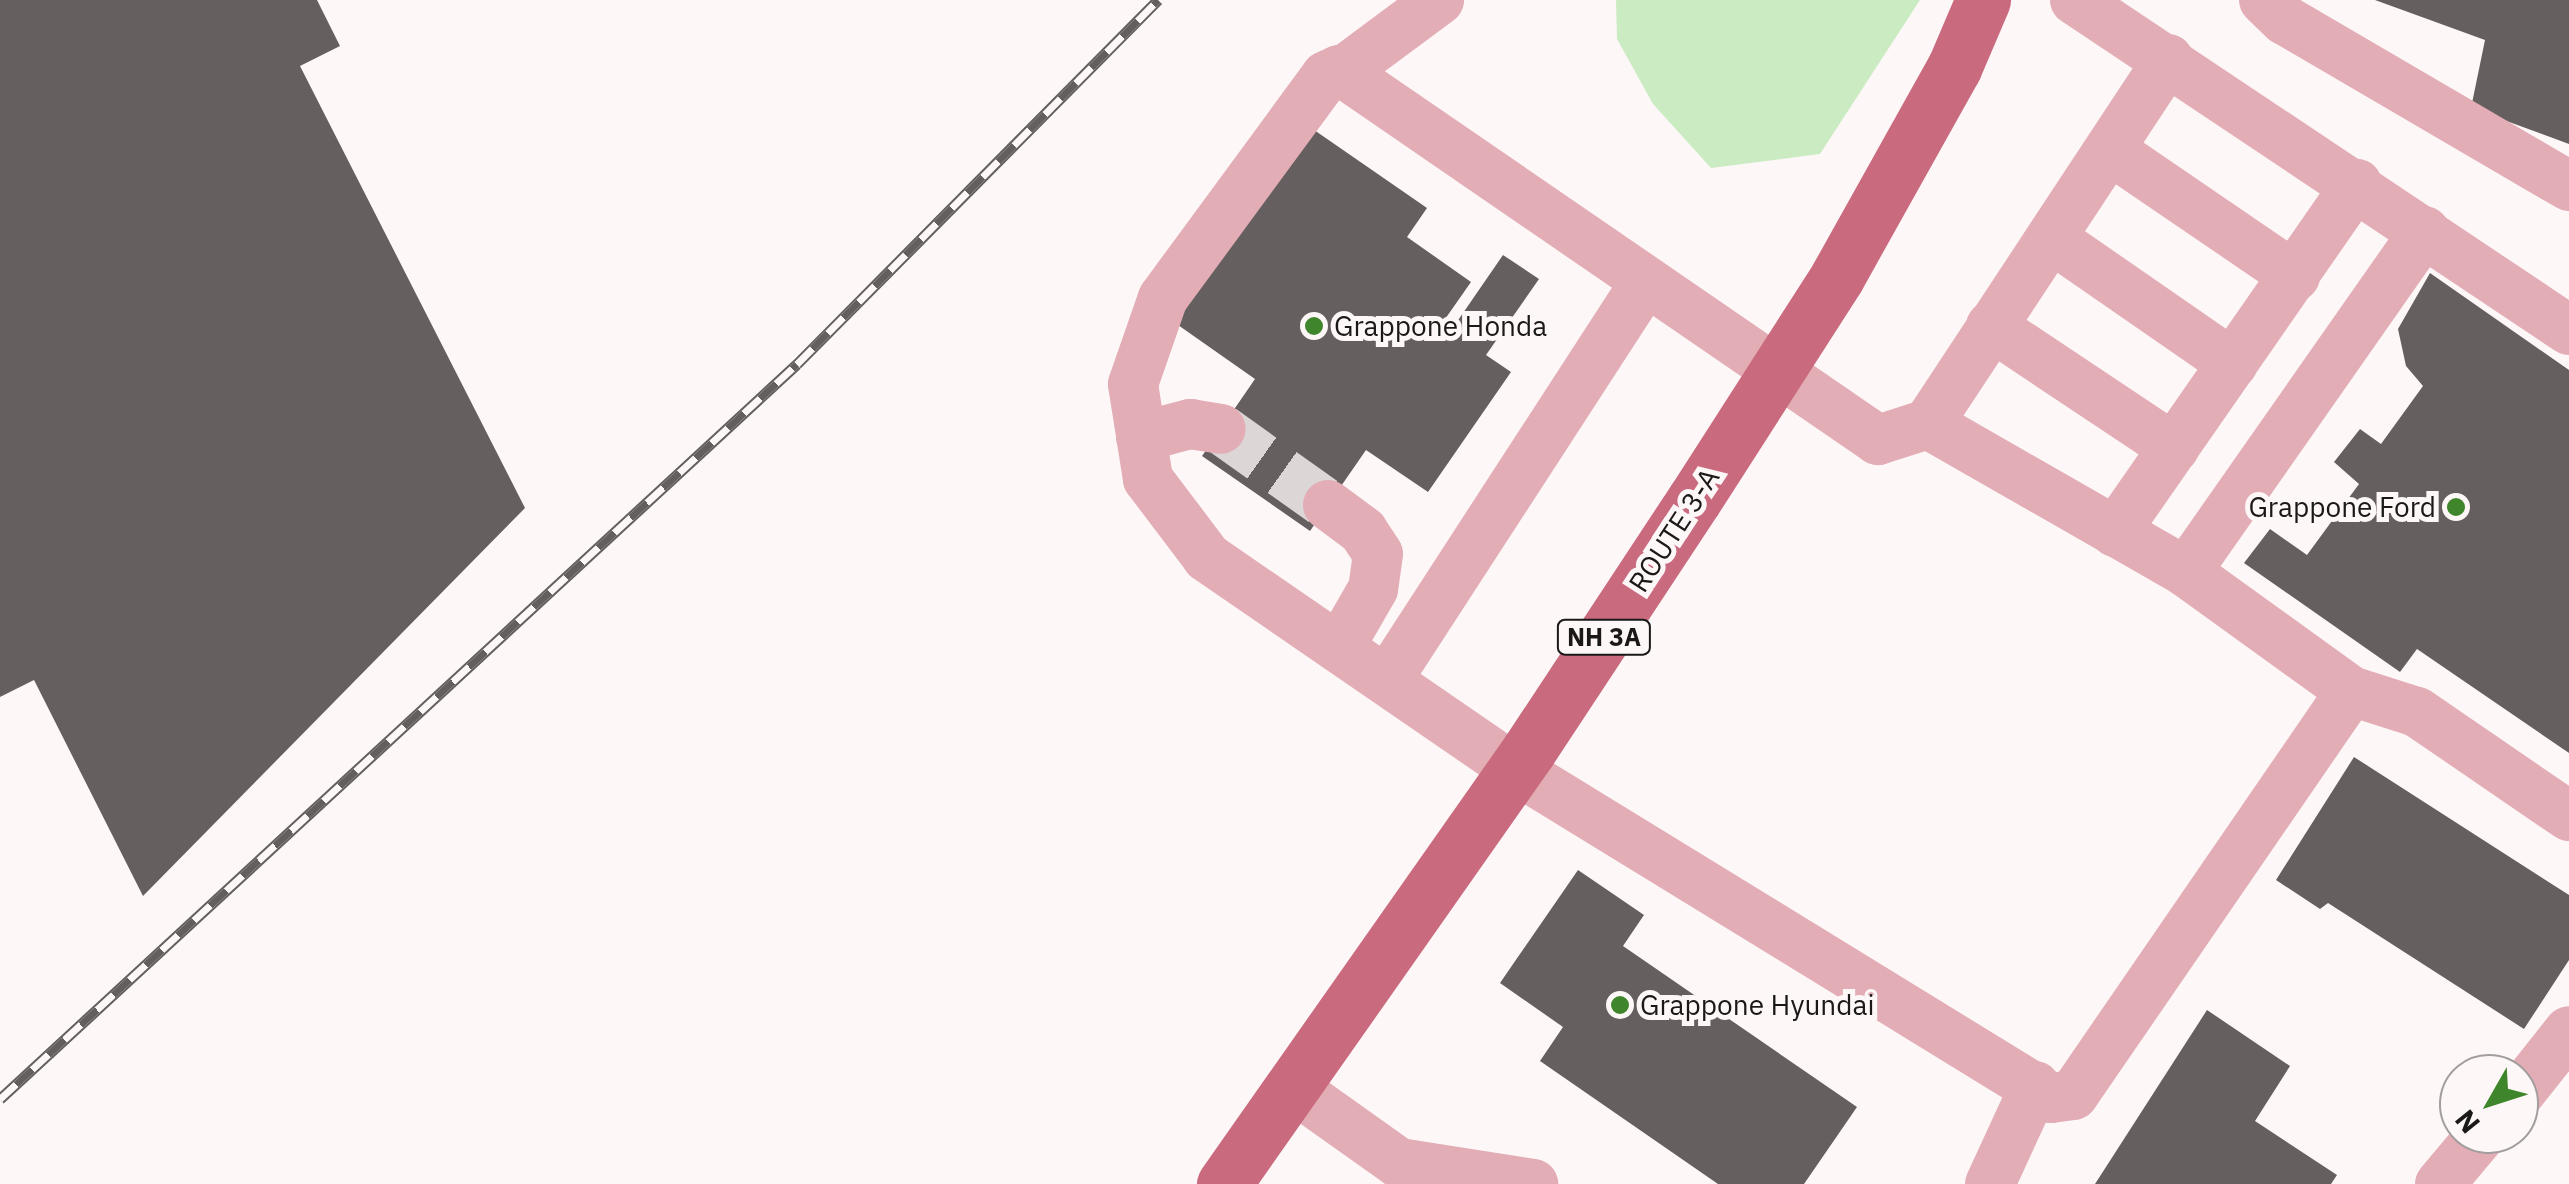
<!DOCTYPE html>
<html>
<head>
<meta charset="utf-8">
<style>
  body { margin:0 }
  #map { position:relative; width:2569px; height:1184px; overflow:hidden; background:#fef7f8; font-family:"IBM Plex Sans",sans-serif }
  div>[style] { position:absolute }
  .green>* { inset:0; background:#cbecc2 }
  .building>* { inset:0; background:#655f5f }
  .minor-tunnel>* { height:50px; margin-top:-25px; transform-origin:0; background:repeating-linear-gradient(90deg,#dcd6d6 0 50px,transparent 0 75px) }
  .minor>* { height:50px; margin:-25px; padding:0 25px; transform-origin:25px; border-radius:25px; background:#e3adb6 }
  .major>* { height:55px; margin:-27.5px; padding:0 27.5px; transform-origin:27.5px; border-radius:27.5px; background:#c96a7e }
  .rail>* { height:11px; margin-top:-5.5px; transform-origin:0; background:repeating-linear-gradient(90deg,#fef7f8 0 22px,#635f5f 0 44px); box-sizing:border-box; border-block:2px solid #635f5f }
  .dots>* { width:28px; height:28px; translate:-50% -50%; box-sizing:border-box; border:5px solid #fef7f8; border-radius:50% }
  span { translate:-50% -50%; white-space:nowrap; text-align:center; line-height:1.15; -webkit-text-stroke:10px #fef7f8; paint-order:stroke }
  .shield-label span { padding:2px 8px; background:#fef7f8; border:2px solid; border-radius:8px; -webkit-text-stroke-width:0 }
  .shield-label { font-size:25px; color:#1b1818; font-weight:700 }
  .poi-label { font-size:28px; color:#1b1818 }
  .left { translate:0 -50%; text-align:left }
  .right { translate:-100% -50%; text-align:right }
  .street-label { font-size:28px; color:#1b1818 }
  .north { position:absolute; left:2439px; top:1054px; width:100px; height:100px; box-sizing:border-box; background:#fef7f8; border:2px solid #a39e9e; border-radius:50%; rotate:231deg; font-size:28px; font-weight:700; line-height:40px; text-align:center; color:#1b1818 }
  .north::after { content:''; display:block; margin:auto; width:35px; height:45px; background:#3f852b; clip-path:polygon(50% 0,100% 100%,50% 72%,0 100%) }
</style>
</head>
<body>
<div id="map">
  <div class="green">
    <div style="clip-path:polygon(1616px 0,1920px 0,1820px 154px,1711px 168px,1653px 104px,1617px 39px)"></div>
  </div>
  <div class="building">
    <div style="clip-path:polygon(0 0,317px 0,340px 46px,300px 66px,525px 508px,143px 896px,34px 680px,0 697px)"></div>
    <div style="clip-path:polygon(2375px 0,2569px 0,2569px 144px,2471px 108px,2485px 40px)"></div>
    <div style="clip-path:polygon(1304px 123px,1427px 208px,1407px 237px,1471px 282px,1443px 322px,1452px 329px,1503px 255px,1539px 279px,1486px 355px,1511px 372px,1428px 492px,1366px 450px,1310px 531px,1202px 456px,1255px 379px,1168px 318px)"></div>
    <div style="clip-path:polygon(2430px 273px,2569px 370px,2569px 753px,2417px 649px,2400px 672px,2244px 563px,2270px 529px,2307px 555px,2359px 484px,2334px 462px,2360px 429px,2381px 444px,2423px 386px,2406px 366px,2398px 329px)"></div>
    <div style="clip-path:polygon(2354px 757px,2569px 895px,2569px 960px,2524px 1029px,2328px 903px,2320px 909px,2276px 880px)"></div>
    <div style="clip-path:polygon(1578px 870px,1644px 915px,1623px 946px,1857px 1107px,1804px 1184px,1718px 1184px,1540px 1061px,1563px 1027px,1500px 983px)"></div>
    <div style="clip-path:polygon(2207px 1010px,2290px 1066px,2255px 1121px,2337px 1175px,2331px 1184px,2095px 1184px)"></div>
  </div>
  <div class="minor-tunnel">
    <div style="left:1221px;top:429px;width:131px;rotate:35.4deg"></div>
  </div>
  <div class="minor">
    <div style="left:2075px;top:0;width:594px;rotate:33.74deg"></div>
    <div style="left:2264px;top:0;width:29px;rotate:44deg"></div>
    <div style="left:2285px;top:20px;width:329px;rotate:30.3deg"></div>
    <div style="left:1342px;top:72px;width:121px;rotate:-36.6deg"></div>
    <div style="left:2110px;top:150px;width:224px;rotate:34.3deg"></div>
    <div style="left:2051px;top:238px;width:221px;rotate:34.7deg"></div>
    <div style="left:1991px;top:326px;width:220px;rotate:33.7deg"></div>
    <div style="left:1928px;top:424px;width:437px;rotate:-56.6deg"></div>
    <div style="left:1141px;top:437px;width:51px;rotate:-14.9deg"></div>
    <div style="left:1190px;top:424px;width:31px;rotate:9deg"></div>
    <div style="left:1328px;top:505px;width:44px;rotate:36.6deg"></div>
    <div style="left:1363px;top:531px;width:27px;rotate:57deg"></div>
    <div style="left:1378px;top:554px;width:35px;rotate:98deg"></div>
    <div style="left:1373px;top:589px;width:68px;rotate:120deg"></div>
    <div style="left:2115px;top:532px;width:424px;rotate:-55.2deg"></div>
    <div style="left:2186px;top:572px;width:203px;rotate:35.8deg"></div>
    <div style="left:2351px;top:691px;width:490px;rotate:124.5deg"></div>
    <div style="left:2073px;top:1095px;width:22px;rotate:172deg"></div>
    <div style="left:2051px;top:1098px;width:629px;rotate:-148.46deg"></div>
    <div style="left:1515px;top:769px;width:374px;rotate:-145.5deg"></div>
    <div style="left:1207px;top:557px;width:98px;rotate:-127.1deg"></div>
    <div style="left:1148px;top:479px;width:96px;rotate:-99deg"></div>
    <div style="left:1133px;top:384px;width:91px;rotate:-70.8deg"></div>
    <div style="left:1163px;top:298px;width:275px;rotate:-53.7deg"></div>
    <div style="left:1326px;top:76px;width:14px;rotate:-25deg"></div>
    <div style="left:1339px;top:70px;width:654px;rotate:34.47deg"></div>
    <div style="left:1878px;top:440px;width:52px;rotate:-17.7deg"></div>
    <div style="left:1928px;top:424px;width:297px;rotate:29.8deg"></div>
    <div style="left:2186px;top:572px;width:416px;rotate:-55deg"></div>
    <div style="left:1387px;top:680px;width:471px;rotate:-57deg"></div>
    <div style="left:2351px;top:691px;width:69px;rotate:17.7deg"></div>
    <div style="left:2417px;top:712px;width:184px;rotate:34.4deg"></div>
    <div style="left:1292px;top:1087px;width:131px;rotate:35.4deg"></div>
    <div style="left:1399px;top:1163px;width:136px;rotate:8.9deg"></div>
    <div style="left:2519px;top:1094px;width:80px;rotate:-51.6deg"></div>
    <div style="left:1990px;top:1184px;width:108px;rotate:-65.3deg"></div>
    <div style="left:2440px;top:1184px;width:65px;rotate:-50deg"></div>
  </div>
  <div class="major">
    <div style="left:1224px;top:1184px;width:530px;rotate:-54.9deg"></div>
    <div style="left:1529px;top:750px;width:300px;rotate:-56.6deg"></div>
    <div style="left:1694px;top:500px;width:265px;rotate:-57.3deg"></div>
    <div style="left:1837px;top:277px;width:240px;rotate:-60.8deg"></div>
    <div style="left:1954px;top:68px;width:74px;rotate:-66.9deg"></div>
  </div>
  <div class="rail">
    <div style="left:0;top:1099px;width:1084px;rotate:-42.68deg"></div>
    <div style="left:797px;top:364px;width:513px;rotate:-45.24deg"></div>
  </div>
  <div class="dots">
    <div style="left:1314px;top:326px;background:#3f852b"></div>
    <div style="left:2456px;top:507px;background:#3f852b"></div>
    <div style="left:1620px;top:1005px;background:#3f852b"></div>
  </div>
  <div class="shield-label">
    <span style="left:1604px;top:637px">NH 3A</span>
  </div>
  <div class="poi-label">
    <span class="left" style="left:1334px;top:326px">Grappone Honda</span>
    <span class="right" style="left:2436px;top:507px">Grappone Ford</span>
    <span class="left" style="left:1640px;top:1005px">Grappone Hyundai</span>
  </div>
  <div class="street-label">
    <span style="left:1674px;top:530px;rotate:-57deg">ROUTE 3-A</span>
  </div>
  <div class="north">N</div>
</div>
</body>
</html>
